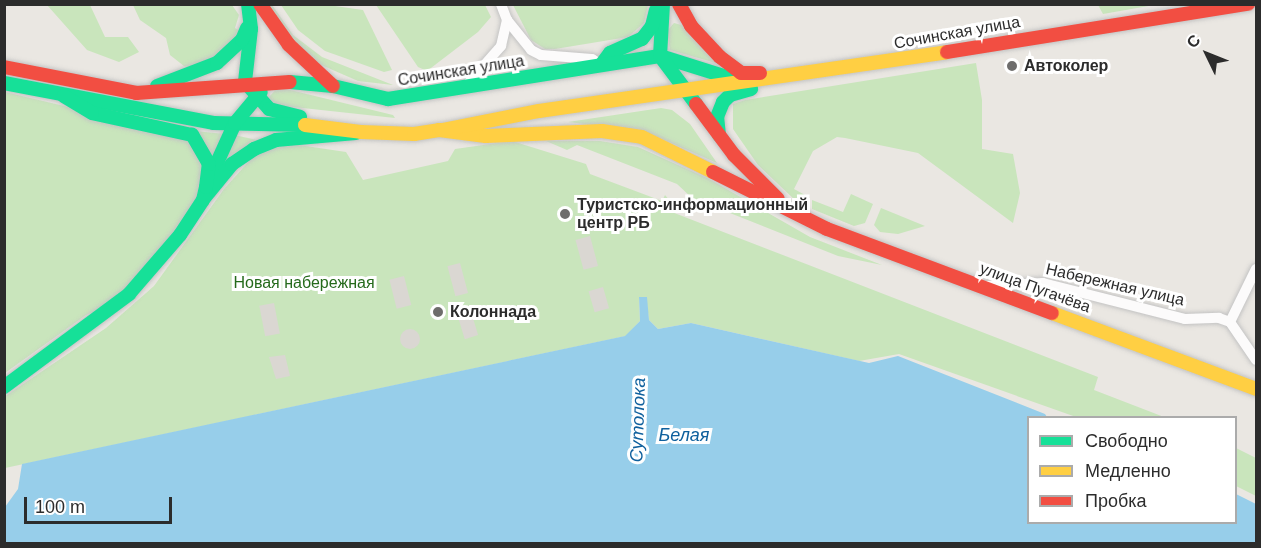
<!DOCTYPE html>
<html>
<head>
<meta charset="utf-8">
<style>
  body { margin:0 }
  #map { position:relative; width:1261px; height:548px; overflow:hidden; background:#eae7e2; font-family:Arial,sans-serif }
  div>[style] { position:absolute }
  .green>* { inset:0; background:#c9e5bc }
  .plaza>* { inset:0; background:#dad7d2; transform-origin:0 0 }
  .round { border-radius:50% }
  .water>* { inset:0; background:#97ceea }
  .roads { filter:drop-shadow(0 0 2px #c3c3c3) drop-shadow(0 0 2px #c3c3c3) }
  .street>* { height:10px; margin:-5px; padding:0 5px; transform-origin:5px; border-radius:5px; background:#fcfbfb }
  .fast>* { height:14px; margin:-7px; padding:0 7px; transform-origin:7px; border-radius:7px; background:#16e098 }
  .slow>* { height:14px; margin:-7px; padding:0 7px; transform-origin:7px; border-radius:7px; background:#ffcf43 }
  .jam>* { height:14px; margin:-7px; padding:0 7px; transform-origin:7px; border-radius:7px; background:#f24e42 }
  .dots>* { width:16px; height:16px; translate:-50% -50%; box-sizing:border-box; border:3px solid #fff; border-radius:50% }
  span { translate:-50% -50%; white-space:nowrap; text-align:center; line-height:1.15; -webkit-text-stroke:6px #fff; paint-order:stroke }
  .street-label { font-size:16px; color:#2c2c2c }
  .poi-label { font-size:16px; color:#2c2c2c; font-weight:700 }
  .left { translate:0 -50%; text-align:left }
  .park-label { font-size:16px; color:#256a1b }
  .water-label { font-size:18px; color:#0f609d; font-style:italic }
  .frame { position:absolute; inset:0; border:6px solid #2c2c2c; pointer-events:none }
  .legend { position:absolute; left:1027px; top:416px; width:210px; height:108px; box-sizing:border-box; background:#fff; border:2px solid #ababab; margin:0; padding:8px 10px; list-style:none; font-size:18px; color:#2c2c2c }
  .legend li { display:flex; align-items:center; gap:12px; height:30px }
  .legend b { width:30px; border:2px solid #ababab }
  .north { position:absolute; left:1177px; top:24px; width:60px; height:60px; -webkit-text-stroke:4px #fff; paint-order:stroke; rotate:313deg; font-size:16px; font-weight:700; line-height:24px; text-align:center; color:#2c2c2c }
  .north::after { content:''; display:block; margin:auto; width:21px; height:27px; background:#2c2c2c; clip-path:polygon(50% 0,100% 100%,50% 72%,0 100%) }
  .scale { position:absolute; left:24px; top:497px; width:148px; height:27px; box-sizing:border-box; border:3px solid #2c2c2c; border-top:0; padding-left:8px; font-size:18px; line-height:21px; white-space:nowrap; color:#2c2c2c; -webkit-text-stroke:4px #fff; paint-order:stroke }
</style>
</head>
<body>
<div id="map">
  <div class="green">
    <div style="clip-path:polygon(47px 5px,90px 5px,105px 37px,128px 37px,139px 52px,119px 62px,87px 50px)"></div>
    <div style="clip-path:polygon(133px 5px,232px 5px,239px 15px,235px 28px,240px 31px,233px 45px,196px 68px,184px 66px,170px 55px,166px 38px,140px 20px)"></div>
    <div style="clip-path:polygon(266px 5px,272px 5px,293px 35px,322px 57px,393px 85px,358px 81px,319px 64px,303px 52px)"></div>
    <div style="clip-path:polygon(281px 5px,328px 5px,363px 10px,392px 70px,384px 72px,325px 51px,298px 30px)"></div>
    <div style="clip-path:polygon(376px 5px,485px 5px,491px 17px,478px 32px,427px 71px,418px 67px)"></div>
    <div style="clip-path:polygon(513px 5px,648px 5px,644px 23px,628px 37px,555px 49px,545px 49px,531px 40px)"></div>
    <div style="clip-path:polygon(1098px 5px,1098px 4px,1154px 5px,1103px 14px)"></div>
    <div style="clip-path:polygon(674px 23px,685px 26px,716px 63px,670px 50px,667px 31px)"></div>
    <div style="clip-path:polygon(976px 63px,982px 100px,982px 149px,1013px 154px,1020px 193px,1013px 223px,918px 153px,845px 138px,837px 137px,813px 151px,794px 189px,805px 195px,802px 201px,796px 201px,758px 165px,733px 129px,733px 104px,745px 100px)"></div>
    <div style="clip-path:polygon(278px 87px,393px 115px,395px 118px,275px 105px,269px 97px)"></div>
    <div style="clip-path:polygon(5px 92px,178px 133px,201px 153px,203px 183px,190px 210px,154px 260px,107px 306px,86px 315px,5px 373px)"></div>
    <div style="clip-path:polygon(661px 108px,672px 110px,690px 124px,717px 163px,644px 131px,568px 122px)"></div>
    <div style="clip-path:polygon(195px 131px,225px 134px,214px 160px)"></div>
    <div style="clip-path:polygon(234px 135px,257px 140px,220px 167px)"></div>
    <div style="clip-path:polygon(512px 141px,586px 164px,590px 174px,662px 201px,665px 195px,670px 201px,664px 209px,1098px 377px,1094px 390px,1164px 417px,1076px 417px,899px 354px,859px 361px,691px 323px,658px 329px,649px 320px,646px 297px,639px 297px,640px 321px,626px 336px,5px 468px,4px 397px,106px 328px,154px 286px,224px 189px,251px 159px,266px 150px,292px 144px,346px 152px,363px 180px,448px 161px,455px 149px)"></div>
    <div style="clip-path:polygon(546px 141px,600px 141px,638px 147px,709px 179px,810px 237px,882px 265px,838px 256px,692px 198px,677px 184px,577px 145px,567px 150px)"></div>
    <div style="clip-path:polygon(851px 194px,873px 204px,865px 223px,854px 226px,812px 209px,812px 200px,843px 212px)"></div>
    <div style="clip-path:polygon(881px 208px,925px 226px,898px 234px,880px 232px,874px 225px)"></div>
    <div style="clip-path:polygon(1236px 448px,1256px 458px,1256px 496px,1236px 486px)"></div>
  </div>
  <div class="plaza">
    <div style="left:590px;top:236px;width:31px;height:15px;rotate:75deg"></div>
    <div style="left:460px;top:263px;width:31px;height:13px;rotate:75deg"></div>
    <div style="left:404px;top:276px;width:30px;height:15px;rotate:76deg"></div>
    <div style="left:603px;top:287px;width:22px;height:15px;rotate:74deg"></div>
    <div style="left:274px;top:303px;width:31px;height:15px;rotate:79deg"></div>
    <div style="left:472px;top:315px;width:21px;height:14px;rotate:73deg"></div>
    <div class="round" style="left:400px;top:329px;width:20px;height:20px"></div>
    <div style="clip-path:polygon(285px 355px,290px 376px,276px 379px,269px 357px)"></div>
  </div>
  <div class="water">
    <div style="clip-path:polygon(639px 297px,647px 297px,649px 320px,658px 329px,691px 323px,869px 363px,898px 356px,1045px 414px,1047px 417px,1028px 418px,1028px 522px,1236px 522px,1236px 494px,1256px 504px,1256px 543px,5px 543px,5px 507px,18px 489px,22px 464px,625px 336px,640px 321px)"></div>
  </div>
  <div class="roads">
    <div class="street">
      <div style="left:507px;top:20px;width:38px;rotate:51deg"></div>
      <div style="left:531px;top:50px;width:11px;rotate:27deg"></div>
      <div style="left:541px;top:55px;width:51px;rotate:4.5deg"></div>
      <div style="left:592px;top:59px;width:9px;rotate:32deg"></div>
      <div style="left:465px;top:87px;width:55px;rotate:-48.7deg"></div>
      <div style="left:501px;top:46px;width:27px;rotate:-77deg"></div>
      <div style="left:507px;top:20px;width:17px;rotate:-111deg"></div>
      <div style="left:987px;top:286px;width:56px;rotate:-3.1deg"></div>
      <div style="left:1043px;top:283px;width:146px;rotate:14.2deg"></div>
      <div style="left:1185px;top:319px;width:34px;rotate:-2deg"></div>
      <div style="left:1219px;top:318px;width:12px;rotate:20deg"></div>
      <div style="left:1230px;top:322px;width:46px;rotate:55.6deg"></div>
      <div style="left:1230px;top:322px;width:59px;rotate:-63.9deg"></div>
    </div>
    <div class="fast">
      <div style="left:248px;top:4px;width:25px;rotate:83deg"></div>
      <div style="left:251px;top:29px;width:53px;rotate:96.5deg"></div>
      <div style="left:245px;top:82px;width:36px;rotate:48deg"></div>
      <div style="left:269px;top:109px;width:32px;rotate:14deg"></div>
      <div style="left:663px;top:4px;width:52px;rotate:93.3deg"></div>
      <div style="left:660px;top:56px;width:84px;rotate:17.4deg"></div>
      <div style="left:601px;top:65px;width:15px;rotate:-53deg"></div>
      <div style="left:610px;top:53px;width:35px;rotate:-24deg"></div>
      <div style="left:642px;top:39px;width:16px;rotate:-52deg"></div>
      <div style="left:652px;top:26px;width:16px;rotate:-76deg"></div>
      <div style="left:290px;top:82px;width:43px;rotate:5.3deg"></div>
      <div style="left:333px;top:86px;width:57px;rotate:13.3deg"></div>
      <div style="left:388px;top:99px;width:275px;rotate:-9deg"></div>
      <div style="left:660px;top:56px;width:60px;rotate:53.1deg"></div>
      <div style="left:4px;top:83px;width:213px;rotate:10.8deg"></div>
      <div style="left:213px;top:123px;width:92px;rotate:1.2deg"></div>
      <div style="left:157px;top:86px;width:64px;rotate:-21deg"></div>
      <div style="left:217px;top:63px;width:34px;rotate:-43deg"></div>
      <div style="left:242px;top:40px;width:13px;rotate:-67deg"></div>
      <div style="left:719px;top:135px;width:18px;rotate:-96deg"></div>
      <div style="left:717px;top:117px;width:16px;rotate:-68deg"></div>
      <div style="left:723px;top:102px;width:10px;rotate:-45deg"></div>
      <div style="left:730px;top:95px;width:22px;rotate:-16deg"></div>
      <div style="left:211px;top:176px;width:58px;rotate:-65.6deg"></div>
      <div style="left:235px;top:123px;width:40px;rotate:-50deg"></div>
      <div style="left:205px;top:197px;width:43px;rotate:-50.7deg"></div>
      <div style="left:232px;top:164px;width:27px;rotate:-34deg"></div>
      <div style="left:254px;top:149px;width:24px;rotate:-22deg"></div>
      <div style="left:276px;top:140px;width:80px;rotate:-5deg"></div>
      <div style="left:4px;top:387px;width:156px;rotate:-36.6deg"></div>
      <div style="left:129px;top:294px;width:78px;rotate:-49.2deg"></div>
      <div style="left:180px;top:235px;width:42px;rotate:-56.7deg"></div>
      <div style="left:203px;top:200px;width:13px;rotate:-77deg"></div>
      <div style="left:206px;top:187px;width:23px;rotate:-83deg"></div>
      <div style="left:209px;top:164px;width:34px;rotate:-120deg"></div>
      <div style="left:192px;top:135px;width:102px;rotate:-167.6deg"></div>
      <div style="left:92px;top:113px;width:33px;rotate:-149deg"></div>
    </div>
    <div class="slow">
      <div style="left:305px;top:125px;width:56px;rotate:7.1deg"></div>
      <div style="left:361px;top:132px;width:53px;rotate:2.2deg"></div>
      <div style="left:414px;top:134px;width:25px;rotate:-9deg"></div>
      <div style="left:439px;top:130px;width:47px;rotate:7.3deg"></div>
      <div style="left:486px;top:136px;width:116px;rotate:-2.5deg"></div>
      <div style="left:602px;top:131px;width:40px;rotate:8.5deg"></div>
      <div style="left:642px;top:137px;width:79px;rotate:26.2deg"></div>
      <div style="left:442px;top:130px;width:99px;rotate:-11.1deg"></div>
      <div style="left:539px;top:111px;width:412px;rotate:-8.2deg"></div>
      <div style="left:1052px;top:313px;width:218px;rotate:20.4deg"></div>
    </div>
    <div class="jam">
      <div style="left:260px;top:4px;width:50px;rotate:54.7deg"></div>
      <div style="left:289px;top:45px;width:60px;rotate:43deg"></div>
      <div style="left:679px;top:4px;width:25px;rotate:61deg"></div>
      <div style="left:691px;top:26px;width:42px;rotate:46.9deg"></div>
      <div style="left:720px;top:57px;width:26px;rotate:37deg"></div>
      <div style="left:741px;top:73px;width:19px"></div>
      <div style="left:947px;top:52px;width:305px;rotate:-9.1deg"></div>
      <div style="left:4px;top:67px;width:135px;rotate:11.1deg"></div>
      <div style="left:136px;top:93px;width:154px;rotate:-4.1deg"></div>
      <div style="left:696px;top:104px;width:64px;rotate:53.3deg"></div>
      <div style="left:734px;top:155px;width:62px;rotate:45deg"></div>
      <div style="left:713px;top:172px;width:127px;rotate:26.6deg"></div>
      <div style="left:827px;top:229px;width:240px;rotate:20.5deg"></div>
    </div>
  </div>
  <div class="dots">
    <div style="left:1012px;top:66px;background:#6e6d6c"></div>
    <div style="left:565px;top:214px;background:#6e6d6c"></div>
    <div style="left:438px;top:312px;background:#6e6d6c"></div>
  </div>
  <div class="street-label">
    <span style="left:957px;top:33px;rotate:-10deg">Сочинская улица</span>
    <span style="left:461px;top:71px;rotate:-9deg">Сочинская улица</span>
    <span style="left:1115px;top:285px;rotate:13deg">Набережная улица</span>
    <span style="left:1035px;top:288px;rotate:20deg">улица Пугачёва</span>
  </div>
  <div class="poi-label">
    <span class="left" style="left:1024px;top:66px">Автоколер</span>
    <span class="left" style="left:577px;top:214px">Туристско-информационный<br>центр РБ</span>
    <span class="left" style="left:450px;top:312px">Колоннада</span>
  </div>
  <div class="park-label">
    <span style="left:304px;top:283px">Новая набережная</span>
  </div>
  <div class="water-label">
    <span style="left:638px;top:420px;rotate:-88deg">Сутолока</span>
    <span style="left:684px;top:435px">Белая</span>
  </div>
  <div class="frame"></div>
  <ul class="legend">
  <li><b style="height:8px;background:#16e098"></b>Свободно</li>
  <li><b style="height:8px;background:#ffcf43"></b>Медленно</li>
  <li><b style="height:8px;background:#f24e42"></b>Пробка</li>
  </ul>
  <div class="north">С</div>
  <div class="scale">100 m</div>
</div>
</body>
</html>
